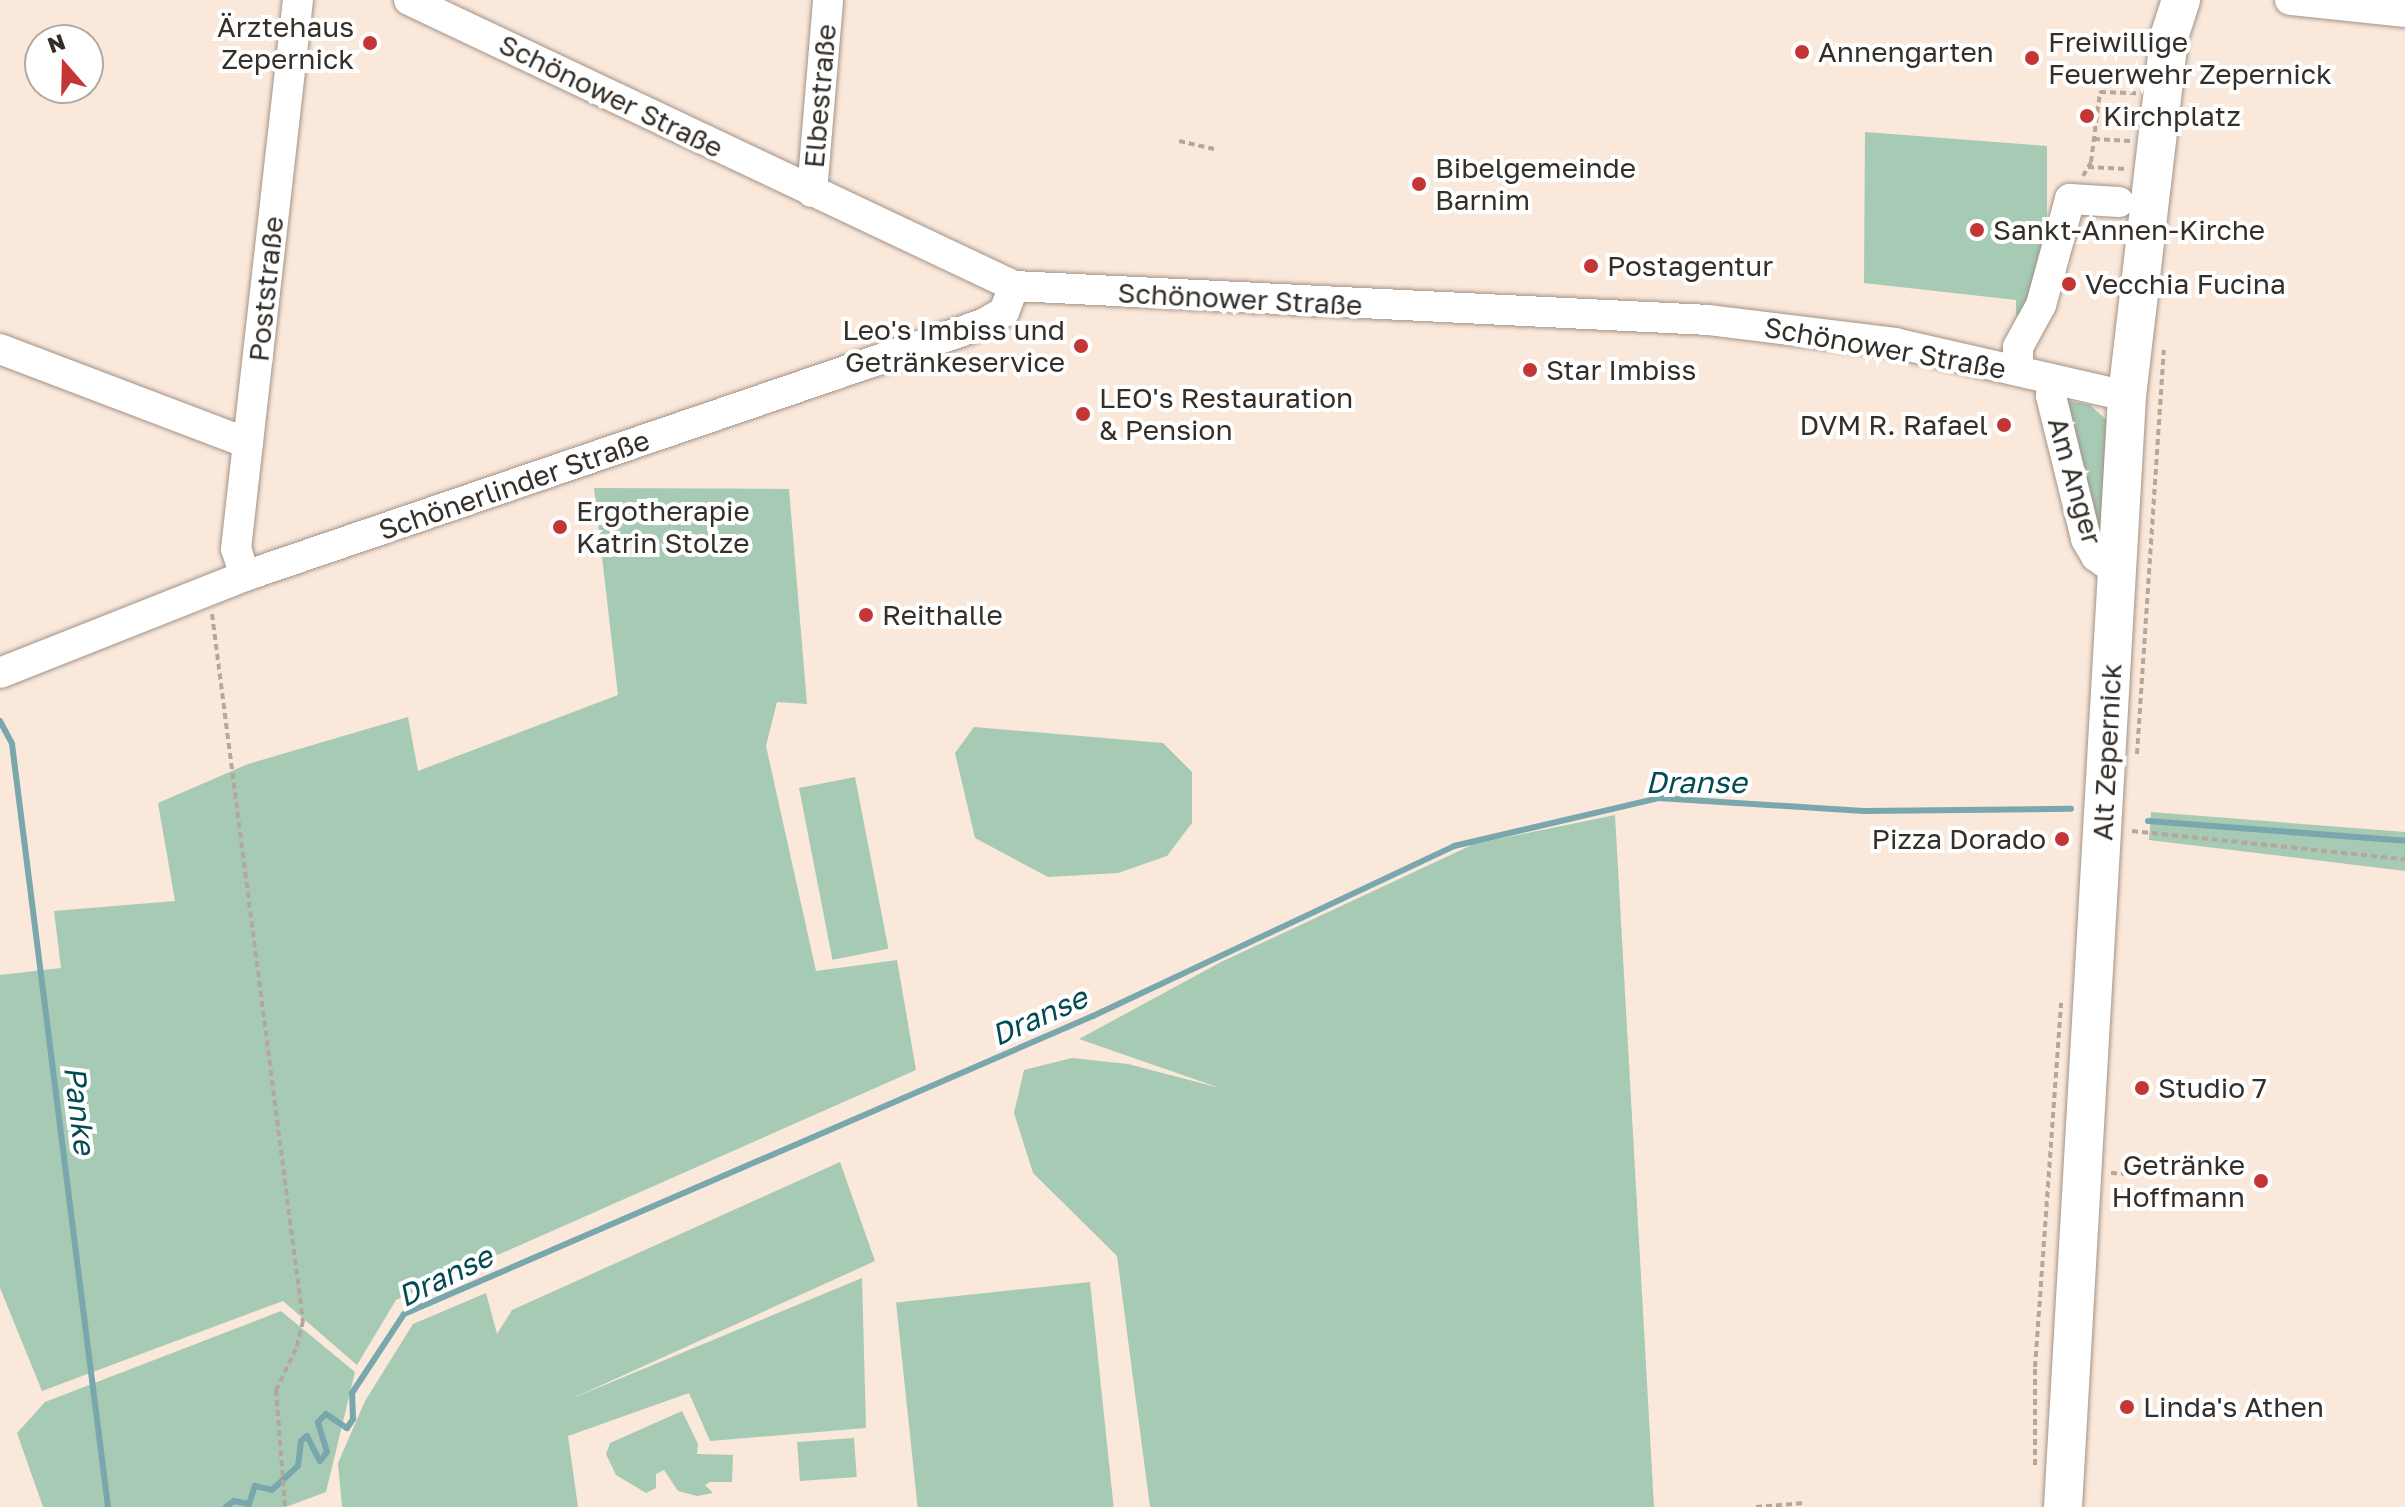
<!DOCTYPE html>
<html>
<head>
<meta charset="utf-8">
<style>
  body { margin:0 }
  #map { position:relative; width:2405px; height:1507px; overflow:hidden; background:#fae8db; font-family:"Golos Text",sans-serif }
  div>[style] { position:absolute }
  .green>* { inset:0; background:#a6cab4; transform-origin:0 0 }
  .stream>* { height:6px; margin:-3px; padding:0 3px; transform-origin:3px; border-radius:3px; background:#79a7ae }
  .path>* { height:4px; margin-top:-2px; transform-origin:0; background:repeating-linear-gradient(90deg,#b5a79c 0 6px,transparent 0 10px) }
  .roads { filter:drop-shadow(0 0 2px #a29285) drop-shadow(0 0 2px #a29285) }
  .minor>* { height:30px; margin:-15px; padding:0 15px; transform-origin:15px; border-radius:15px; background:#fff }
  .major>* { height:38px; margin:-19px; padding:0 19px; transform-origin:19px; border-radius:19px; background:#fff }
  .dots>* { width:22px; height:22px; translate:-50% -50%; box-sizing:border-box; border:4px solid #fff; border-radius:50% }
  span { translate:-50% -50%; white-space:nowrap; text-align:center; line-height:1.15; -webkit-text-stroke:8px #fff; paint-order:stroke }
  .poi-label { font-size:28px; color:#352f29 }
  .right { translate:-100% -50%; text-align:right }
  .left { translate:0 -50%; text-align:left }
  .street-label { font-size:28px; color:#352f29 }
  .water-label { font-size:30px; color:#034b53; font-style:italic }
  .north { position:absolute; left:24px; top:24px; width:80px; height:80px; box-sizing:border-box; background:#fff; border:2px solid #aeaca9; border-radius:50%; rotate:340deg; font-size:22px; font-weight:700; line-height:32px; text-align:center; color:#352f29 }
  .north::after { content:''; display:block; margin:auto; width:28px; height:36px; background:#c43635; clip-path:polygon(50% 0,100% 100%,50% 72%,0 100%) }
</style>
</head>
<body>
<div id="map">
  <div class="green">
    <div style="clip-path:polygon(1865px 132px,2047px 146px,2047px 230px,2028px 315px,2016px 315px,2016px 300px,1864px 283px)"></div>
    <div style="clip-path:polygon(2068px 401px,2090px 405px,2110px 423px,2102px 552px,2078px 463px)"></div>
    <div style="clip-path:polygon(594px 488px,789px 489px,807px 704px,777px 702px,766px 746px,816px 971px,897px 960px,916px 1070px,396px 1300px,357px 1365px,283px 1301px,42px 1391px,0 1288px,0 975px,61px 968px,54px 911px,175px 901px,158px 803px,248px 764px,408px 717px,418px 771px,618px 695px)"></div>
    <div style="clip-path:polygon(974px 727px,1163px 743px,1192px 772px,1192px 823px,1167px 856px,1118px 873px,1048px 877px,975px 838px,955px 753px)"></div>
    <div style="left:855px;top:777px;width:175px;height:57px;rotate:79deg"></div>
    <div style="clip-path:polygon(2151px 812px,2405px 832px,2405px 871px,2149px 840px)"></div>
    <div style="clip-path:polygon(1615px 815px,1654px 1507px,1150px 1507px,1117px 1256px,1033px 1173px,1014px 1113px,1024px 1070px,1072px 1058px,1128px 1064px,1220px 1088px,1079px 1039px,1221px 962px,1474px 844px)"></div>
    <div style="clip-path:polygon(840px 1162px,875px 1261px,571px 1399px,862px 1278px,866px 1428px,710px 1441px,689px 1393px,568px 1436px,578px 1507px,342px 1507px,338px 1463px,365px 1401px,413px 1324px,486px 1293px,497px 1334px,512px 1310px)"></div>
    <div style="left:1090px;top:1282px;width:226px;height:195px;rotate:84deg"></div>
    <div style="clip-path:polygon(281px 1311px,355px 1372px,326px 1492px,286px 1507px,43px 1507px,17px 1433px,45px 1402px)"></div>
    <div style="clip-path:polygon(682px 1411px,698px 1444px,697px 1454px,733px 1455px,732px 1482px,710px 1482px,705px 1485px,713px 1493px,697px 1496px,678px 1491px,664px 1470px,656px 1474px,656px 1488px,646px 1493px,616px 1475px,606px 1454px,610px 1443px)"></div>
    <div style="left:854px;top:1438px;width:39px;height:57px;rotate:86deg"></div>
  </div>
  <div class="stream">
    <div style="left:0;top:721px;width:26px;rotate:62deg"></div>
    <div style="left:12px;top:744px;width:769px;rotate:82.83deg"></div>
    <div style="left:2148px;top:821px;width:258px;rotate:4.4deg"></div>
    <div style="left:226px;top:1507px;width:10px;rotate:-37deg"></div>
    <div style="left:234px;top:1501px;width:15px;rotate:11deg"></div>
    <div style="left:249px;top:1504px;width:19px;rotate:-72deg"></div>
    <div style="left:255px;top:1486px;width:17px;rotate:13deg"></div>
    <div style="left:272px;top:1490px;width:35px;rotate:-43deg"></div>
    <div style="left:298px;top:1466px;width:25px;rotate:-83deg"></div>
    <div style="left:301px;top:1441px;width:8px;rotate:-40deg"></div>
    <div style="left:307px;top:1436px;width:28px;rotate:63deg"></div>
    <div style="left:320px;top:1461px;width:11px;rotate:-52deg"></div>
    <div style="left:327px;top:1452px;width:31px;rotate:-107deg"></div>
    <div style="left:318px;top:1422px;width:11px;rotate:-45deg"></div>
    <div style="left:326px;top:1414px;width:25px;rotate:34deg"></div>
    <div style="left:347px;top:1428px;width:11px;rotate:-56deg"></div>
    <div style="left:353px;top:1419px;width:26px;rotate:-92deg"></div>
    <div style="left:352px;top:1393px;width:95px;rotate:-56.6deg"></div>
    <div style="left:404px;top:1314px;width:751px;rotate:-23.39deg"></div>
    <div style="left:1093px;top:1016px;width:399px;rotate:-25.2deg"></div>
    <div style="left:1454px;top:846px;width:210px;rotate:-13.2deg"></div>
    <div style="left:1658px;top:798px;width:206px;rotate:3.6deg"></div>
    <div style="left:1864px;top:811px;width:207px;rotate:-0.6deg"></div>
  </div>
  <div class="path">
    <div style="left:2094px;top:139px;width:37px;rotate:3deg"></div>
    <div style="left:1179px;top:141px;width:37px;rotate:13deg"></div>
    <div style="left:2088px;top:167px;width:38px;rotate:3deg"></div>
    <div style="left:2083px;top:176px;width:16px;rotate:-60deg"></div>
    <div style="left:2091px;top:162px;width:71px;rotate:-82.7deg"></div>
    <div style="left:2100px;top:92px;width:37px;rotate:2deg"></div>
    <div style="left:212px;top:614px;width:713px;rotate:82.67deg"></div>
    <div style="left:303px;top:1321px;width:29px;rotate:104deg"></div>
    <div style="left:296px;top:1349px;width:46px;rotate:116deg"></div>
    <div style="left:276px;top:1390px;width:117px;rotate:85.6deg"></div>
    <div style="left:2137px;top:754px;width:405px;rotate:-86.2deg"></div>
    <div style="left:2132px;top:831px;width:274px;rotate:5.9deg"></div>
    <div style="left:2111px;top:1173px;width:18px;rotate:3deg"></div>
    <div style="left:2035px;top:1465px;width:98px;rotate:-90deg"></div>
    <div style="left:2035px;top:1367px;width:365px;rotate:-85.9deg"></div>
    <div style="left:1756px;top:1507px;width:48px;rotate:-4.8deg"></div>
  </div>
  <div class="roads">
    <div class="minor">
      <div style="left:409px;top:0;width:669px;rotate:25.3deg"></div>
      <div style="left:1014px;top:286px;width:695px;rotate:2.8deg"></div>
      <div style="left:1708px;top:320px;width:188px;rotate:7deg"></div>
      <div style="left:1895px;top:343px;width:238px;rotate:12.9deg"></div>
      <div style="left:2290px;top:0;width:116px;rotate:6deg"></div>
      <div style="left:812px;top:192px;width:193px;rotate:-85.2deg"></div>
      <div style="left:0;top:349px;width:265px;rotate:20.8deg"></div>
      <div style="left:2018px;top:370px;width:23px;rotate:-90deg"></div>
      <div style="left:2018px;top:347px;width:48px;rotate:-61.3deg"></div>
      <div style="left:2041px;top:305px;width:110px;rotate:-74.7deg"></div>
      <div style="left:2070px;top:199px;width:49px;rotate:3.5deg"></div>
      <div style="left:2054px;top:380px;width:16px;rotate:101deg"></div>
      <div style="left:2051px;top:396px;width:147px;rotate:76.2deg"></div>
      <div style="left:2086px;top:539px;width:20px;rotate:60deg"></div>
      <div style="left:2096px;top:556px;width:27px;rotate:36deg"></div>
      <div style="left:245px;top:576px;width:28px;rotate:-108deg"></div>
      <div style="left:236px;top:549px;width:552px;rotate:-83.56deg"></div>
      <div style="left:0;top:673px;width:264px;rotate:-21.6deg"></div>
      <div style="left:245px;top:576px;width:780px;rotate:-18.85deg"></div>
      <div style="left:983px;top:324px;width:24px;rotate:-30deg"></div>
      <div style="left:1004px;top:312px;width:28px;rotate:-69deg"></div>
    </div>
    <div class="major">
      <div style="left:2063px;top:1507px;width:1113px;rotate:-86.7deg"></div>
      <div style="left:2127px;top:396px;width:361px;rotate:-83.3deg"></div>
      <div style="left:2169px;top:37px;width:39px;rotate:-72deg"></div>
    </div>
  </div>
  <div class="dots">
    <div style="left:370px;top:43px;background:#c43635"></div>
    <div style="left:1802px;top:52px;background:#c43635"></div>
    <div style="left:2032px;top:58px;background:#c43635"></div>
    <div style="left:2087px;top:116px;background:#c43635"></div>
    <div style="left:1419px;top:184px;background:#c43635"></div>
    <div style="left:1977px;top:230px;background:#c43635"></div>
    <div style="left:1591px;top:266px;background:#c43635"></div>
    <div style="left:2069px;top:284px;background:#c43635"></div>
    <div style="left:1081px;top:346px;background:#c43635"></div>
    <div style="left:1530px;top:370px;background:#c43635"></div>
    <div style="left:1083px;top:414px;background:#c43635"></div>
    <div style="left:2004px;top:425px;background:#c43635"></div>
    <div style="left:560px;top:527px;background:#c43635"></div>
    <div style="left:866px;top:615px;background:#c43635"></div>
    <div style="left:2062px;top:839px;background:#c43635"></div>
    <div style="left:2142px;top:1088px;background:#c43635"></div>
    <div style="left:2261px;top:1181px;background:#c43635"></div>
    <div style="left:2127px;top:1407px;background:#c43635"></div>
  </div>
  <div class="poi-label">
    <span class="right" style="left:354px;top:43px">Ärztehaus<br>Zepernick</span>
    <span class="left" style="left:2048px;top:58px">Freiwillige<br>Feuerwehr Zepernick</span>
    <span class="left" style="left:1818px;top:52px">Annengarten</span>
    <span class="left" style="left:2103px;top:116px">Kirchplatz</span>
    <span class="left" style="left:1435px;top:184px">Bibelgemeinde<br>Barnim</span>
    <span class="left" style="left:1993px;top:230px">Sankt-Annen-Kirche</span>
    <span class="left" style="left:1607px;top:266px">Postagentur</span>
    <span class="left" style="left:2085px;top:284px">Vecchia Fucina</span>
    <span class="right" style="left:1065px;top:346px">Leo's Imbiss und<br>Getränkeservice</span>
    <span class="left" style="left:1546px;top:370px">Star Imbiss</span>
    <span class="left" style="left:1099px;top:414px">LEO's Restauration<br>&amp; Pension</span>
    <span class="right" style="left:1988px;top:425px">DVM R. Rafael</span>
    <span class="left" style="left:576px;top:527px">Ergotherapie<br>Katrin Stolze</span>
    <span class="left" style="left:882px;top:615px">Reithalle</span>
    <span class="right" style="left:2046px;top:839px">Pizza Dorado</span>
    <span class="left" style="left:2158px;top:1088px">Studio 7</span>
    <span class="right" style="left:2245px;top:1181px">Getränke<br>Hoffmann</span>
    <span class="left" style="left:2143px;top:1407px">Linda's Athen</span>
  </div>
  <div class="street-label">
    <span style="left:611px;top:96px;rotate:26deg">Schönower Straße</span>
    <span style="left:820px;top:96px;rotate:-85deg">Elbestraße</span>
    <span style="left:266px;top:289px;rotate:-84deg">Poststraße</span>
    <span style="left:1240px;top:299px;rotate:3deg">Schönower Straße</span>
    <span style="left:1885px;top:348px;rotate:10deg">Schönower Straße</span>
    <span style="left:2075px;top:481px;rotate:74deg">Am Anger</span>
    <span style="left:514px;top:485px;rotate:-19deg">Schönerlinder Straße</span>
    <span style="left:2107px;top:752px;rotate:-87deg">Alt Zepernick</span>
  </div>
  <div class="water-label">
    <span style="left:1696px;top:782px">Dranse</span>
    <span style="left:1039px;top:1016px;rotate:-24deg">Dranse</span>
    <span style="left:80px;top:1110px;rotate:83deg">Panke</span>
    <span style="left:445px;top:1276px;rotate:-26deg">Dranse</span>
  </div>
  <div class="north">N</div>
</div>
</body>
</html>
